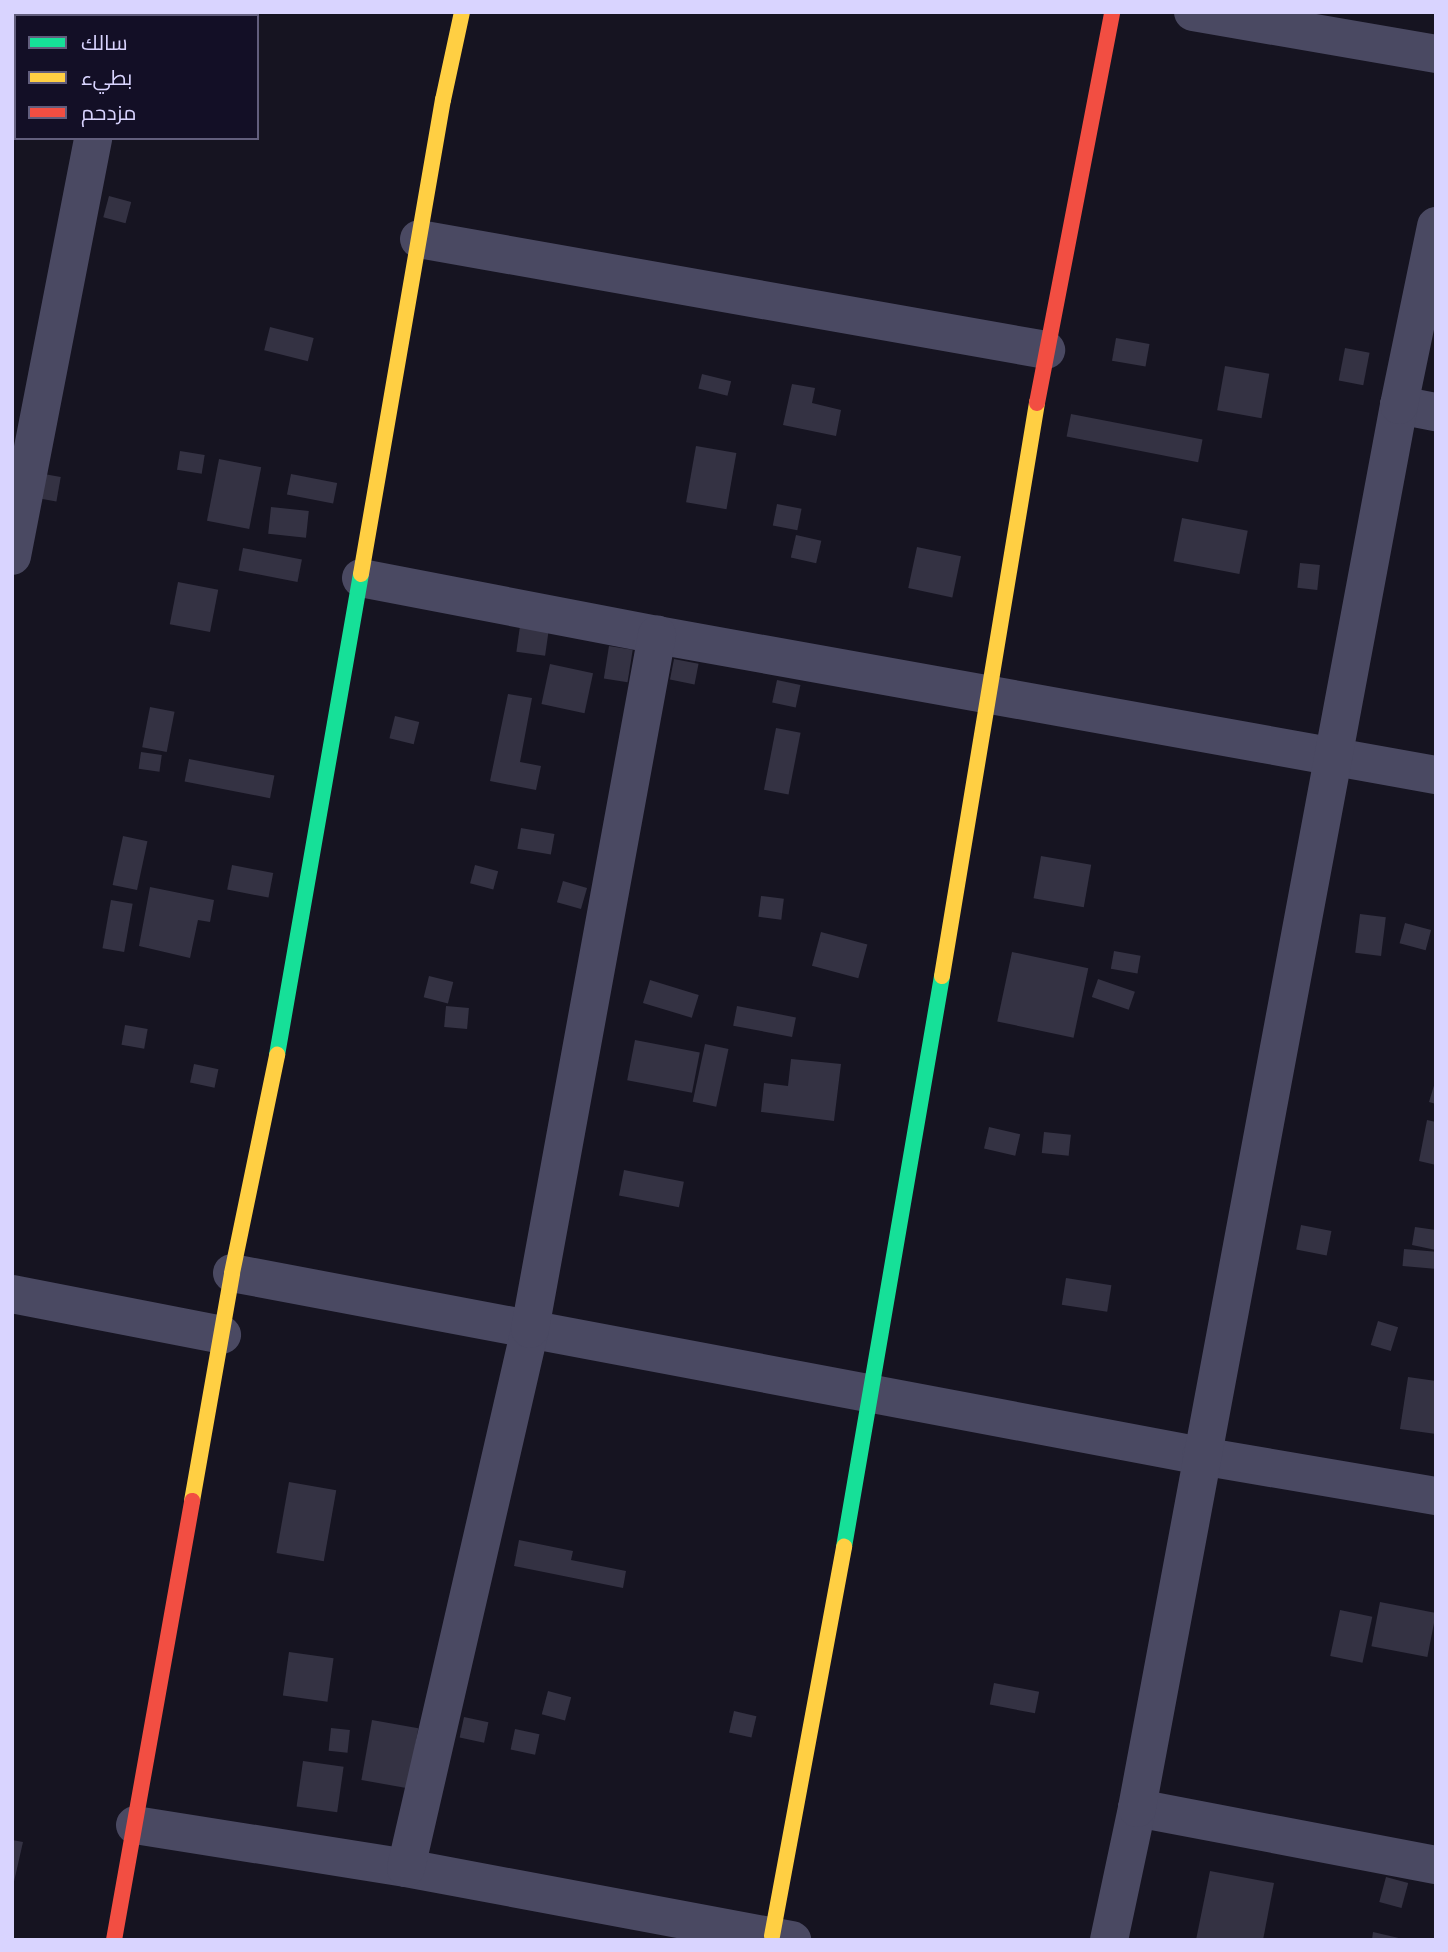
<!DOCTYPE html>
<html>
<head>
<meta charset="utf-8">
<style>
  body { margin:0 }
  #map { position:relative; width:1448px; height:1952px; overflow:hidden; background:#161421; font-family:Roboto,Cairo,sans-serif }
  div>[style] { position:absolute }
  .building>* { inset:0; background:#343243; transform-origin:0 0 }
  .street>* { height:38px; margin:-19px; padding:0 19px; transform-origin:19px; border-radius:19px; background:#4a4962 }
  .fast>* { height:16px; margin:-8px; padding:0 8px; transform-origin:8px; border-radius:8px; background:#16e098 }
  .slow>* { height:16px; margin:-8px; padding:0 8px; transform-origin:8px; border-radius:8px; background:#ffcf43 }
  .jam>* { height:16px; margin:-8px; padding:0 8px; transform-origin:8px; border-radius:8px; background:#f24e42 }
  span { translate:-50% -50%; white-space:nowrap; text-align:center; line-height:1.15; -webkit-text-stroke:6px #130f26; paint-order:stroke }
  .frame { position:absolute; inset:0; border:14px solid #d9d4ff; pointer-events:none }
  .legend { position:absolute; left:14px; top:14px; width:245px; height:126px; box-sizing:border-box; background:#130f26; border:2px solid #625e7d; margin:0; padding:9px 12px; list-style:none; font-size:21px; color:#d9d4ff }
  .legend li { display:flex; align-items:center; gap:14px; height:35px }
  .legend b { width:35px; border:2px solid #625e7d }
</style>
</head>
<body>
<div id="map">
  <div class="building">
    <div style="left:28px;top:12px;width:26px;height:4px"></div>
    <div style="left:109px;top:196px;width:23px;height:22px;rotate:15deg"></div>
    <div style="left:270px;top:327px;width:45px;height:24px;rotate:14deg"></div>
    <div style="left:1116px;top:338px;width:34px;height:23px;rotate:10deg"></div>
    <div style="left:1345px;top:348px;width:25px;height:33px;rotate:11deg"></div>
    <div style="left:1225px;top:366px;width:45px;height:45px;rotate:10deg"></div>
    <div style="left:702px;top:374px;width:30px;height:15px;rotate:14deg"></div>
    <div style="clip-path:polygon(792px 384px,815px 388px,812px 403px,841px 410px,836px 436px,783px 425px)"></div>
    <div style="left:1071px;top:414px;width:134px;height:23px;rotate:11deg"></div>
    <div style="left:696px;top:446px;width:41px;height:57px;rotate:10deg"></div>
    <div style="left:180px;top:451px;width:25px;height:19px;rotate:9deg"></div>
    <div style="left:219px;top:459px;width:43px;height:63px;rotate:11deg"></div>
    <div style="left:44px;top:474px;width:17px;height:25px;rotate:10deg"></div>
    <div style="left:291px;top:474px;width:47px;height:21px;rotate:11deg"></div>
    <div style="left:777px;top:504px;width:25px;height:22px;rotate:11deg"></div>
    <div style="left:271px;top:507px;width:38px;height:27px;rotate:6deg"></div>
    <div style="left:1182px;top:518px;width:67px;height:44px;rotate:11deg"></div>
    <div style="left:796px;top:535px;width:26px;height:23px;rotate:13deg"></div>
    <div style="left:917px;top:547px;width:45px;height:42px;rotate:12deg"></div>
    <div style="left:243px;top:548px;width:60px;height:23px;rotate:11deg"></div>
    <div style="left:1300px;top:563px;width:20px;height:25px;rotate:6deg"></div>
    <div style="left:178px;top:582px;width:41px;height:43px;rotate:11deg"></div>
    <div style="left:520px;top:626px;width:29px;height:26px;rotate:8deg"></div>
    <div style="left:609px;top:646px;width:24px;height:33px;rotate:9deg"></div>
    <div style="left:674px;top:659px;width:25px;height:21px;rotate:11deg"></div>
    <div style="left:550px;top:664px;width:44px;height:41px;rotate:12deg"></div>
    <div style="left:777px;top:680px;width:24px;height:23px;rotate:12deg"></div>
    <div style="clip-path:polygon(508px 694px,532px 698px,520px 762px,541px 766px,536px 790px,490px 781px)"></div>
    <div style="left:150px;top:707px;width:25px;height:41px;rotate:11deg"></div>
    <div style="left:395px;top:716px;width:25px;height:23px;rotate:14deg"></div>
    <div style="left:776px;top:728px;width:25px;height:63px;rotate:11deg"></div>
    <div style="left:141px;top:752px;width:21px;height:17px;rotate:8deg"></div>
    <div style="left:189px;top:759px;width:87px;height:23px;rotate:11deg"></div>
    <div style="left:521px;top:828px;width:34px;height:21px;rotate:10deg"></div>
    <div style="left:123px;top:836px;width:25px;height:50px;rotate:12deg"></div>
    <div style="left:1041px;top:856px;width:51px;height:43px;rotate:10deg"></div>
    <div style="left:232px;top:865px;width:42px;height:25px;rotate:11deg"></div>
    <div style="left:475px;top:865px;width:24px;height:19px;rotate:15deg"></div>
    <div style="left:563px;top:881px;width:25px;height:22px;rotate:16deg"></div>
    <div style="clip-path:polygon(150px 887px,214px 900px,210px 922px,198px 920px,190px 958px,139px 946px)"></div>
    <div style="left:761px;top:896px;width:23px;height:21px;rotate:7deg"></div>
    <div style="left:111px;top:900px;width:22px;height:49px;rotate:10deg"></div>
    <div style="left:1360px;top:914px;width:26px;height:39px;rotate:7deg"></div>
    <div style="left:1405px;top:923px;width:27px;height:21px;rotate:15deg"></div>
    <div style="left:821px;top:932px;width:48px;height:35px;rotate:15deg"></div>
    <div style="left:1114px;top:951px;width:27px;height:18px;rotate:10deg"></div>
    <div style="left:1012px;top:952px;width:78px;height:71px;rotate:12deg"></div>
    <div style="left:429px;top:976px;width:25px;height:22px;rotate:14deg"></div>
    <div style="left:1098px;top:979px;width:39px;height:19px;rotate:19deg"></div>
    <div style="left:650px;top:980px;width:51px;height:24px;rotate:17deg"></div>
    <div style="left:446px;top:1006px;width:23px;height:21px;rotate:5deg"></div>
    <div style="left:737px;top:1006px;width:60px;height:20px;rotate:11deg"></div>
    <div style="left:125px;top:1025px;width:23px;height:20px;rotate:10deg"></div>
    <div style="left:635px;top:1040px;width:66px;height:41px;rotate:11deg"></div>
    <div style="left:705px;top:1044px;width:24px;height:59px;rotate:12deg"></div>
    <div style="clip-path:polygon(791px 1059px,841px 1064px,834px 1121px,761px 1112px,764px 1083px,788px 1086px)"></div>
    <div style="left:194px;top:1064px;width:25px;height:19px;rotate:12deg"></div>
    <div style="clip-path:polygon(1436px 1079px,1436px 1104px,1429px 1102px)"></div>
    <div style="clip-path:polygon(1427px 1120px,1436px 1122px,1436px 1165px,1419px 1161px)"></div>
    <div style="left:989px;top:1127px;width:32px;height:22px;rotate:13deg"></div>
    <div style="left:1044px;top:1132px;width:27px;height:21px;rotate:6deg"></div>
    <div style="left:624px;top:1170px;width:61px;height:26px;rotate:11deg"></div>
    <div style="left:1301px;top:1225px;width:31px;height:25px;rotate:11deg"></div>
    <div style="clip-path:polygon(1415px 1227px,1436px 1230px,1436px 1250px,1412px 1245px)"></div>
    <div style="left:1404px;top:1249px;width:32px;height:17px;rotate:5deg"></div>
    <div style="left:1066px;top:1278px;width:46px;height:27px;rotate:9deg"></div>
    <div style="left:1378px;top:1321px;width:21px;height:25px;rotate:17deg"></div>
    <div style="clip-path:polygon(1408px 1377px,1436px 1381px,1436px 1434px,1400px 1429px)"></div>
    <div style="left:289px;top:1482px;width:48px;height:72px;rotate:10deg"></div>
    <div style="clip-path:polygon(519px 1540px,573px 1551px,571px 1560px,626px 1571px,623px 1588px,514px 1566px)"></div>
    <div style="left:1380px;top:1602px;width:57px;height:45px;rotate:11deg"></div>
    <div style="left:1340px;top:1610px;width:33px;height:47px;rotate:12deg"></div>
    <div style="left:289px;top:1652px;width:45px;height:44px;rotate:8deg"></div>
    <div style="left:994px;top:1683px;width:46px;height:22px;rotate:11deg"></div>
    <div style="left:548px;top:1691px;width:24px;height:24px;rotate:15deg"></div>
    <div style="left:734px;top:1711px;width:23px;height:22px;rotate:13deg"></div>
    <div style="left:464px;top:1717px;width:25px;height:21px;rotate:12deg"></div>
    <div style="left:372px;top:1720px;width:47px;height:61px;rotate:10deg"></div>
    <div style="left:331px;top:1728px;width:19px;height:23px;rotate:6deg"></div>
    <div style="left:515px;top:1729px;width:25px;height:21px;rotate:12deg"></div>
    <div style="left:303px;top:1761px;width:41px;height:46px;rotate:8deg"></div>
    <div style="clip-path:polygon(12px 1840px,23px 1842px,13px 1886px,12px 1886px)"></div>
    <div style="clip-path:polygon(1210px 1871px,1274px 1883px,1263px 1940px,1196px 1940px)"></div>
    <div style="left:1386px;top:1877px;width:23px;height:26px;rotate:15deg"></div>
    <div style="clip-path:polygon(1373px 1932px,1403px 1939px,1403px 1940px,1372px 1940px)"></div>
  </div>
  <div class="street">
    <div style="left:1193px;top:12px;width:247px;rotate:9.8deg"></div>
    <div style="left:117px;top:16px;width:4px;rotate:-90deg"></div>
    <div style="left:419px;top:239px;width:637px;rotate:10.04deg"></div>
    <div style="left:1399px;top:405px;width:38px;rotate:11deg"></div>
    <div style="left:12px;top:556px;width:426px;rotate:-79deg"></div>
    <div style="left:361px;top:578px;width:301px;rotate:10.9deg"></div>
    <div style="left:657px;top:635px;width:791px;rotate:10.19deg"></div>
    <div style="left:232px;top:1273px;width:986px;rotate:10.69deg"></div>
    <div style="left:1201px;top:1456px;width:238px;rotate:9.7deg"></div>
    <div style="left:12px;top:1294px;width:214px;rotate:11deg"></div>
    <div style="left:1137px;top:1808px;width:304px;rotate:10.8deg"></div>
    <div style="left:135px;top:1825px;width:274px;rotate:9deg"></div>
    <div style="left:406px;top:1868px;width:393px;rotate:10.6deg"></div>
    <div style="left:406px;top:1868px;width:553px;rotate:-77.04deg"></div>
    <div style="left:530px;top:1329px;width:706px;rotate:-79.63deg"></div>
    <div style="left:1109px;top:1940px;width:135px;rotate:-78deg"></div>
    <div style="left:1137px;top:1808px;width:1427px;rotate:-79.42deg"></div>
    <div style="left:1399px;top:405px;width:183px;rotate:-78.3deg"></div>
  </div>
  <div class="fast">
    <div style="left:277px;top:1055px;width:488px;rotate:-80.1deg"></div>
    <div style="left:844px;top:1547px;width:579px;rotate:-80.26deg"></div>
  </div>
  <div class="slow">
    <div style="left:361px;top:574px;width:481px;rotate:-80.2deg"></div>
    <div style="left:443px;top:100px;width:90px;rotate:-77.8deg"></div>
    <div style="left:942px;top:976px;width:581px;rotate:-80.59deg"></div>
    <div style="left:192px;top:1501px;width:231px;rotate:-80deg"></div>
    <div style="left:232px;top:1273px;width:223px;rotate:-78.3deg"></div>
    <div style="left:772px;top:1936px;width:396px;rotate:-79.5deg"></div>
  </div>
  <div class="jam">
    <div style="left:1037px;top:403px;width:398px;rotate:-79.1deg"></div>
    <div style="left:114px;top:1940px;width:446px;rotate:-79.9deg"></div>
  </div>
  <div class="frame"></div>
  <ul class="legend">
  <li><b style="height:9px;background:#16e098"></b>سالك</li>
  <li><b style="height:9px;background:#ffcf43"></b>بطيء</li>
  <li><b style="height:9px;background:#f24e42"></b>مزدحم</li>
  </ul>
</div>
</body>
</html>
